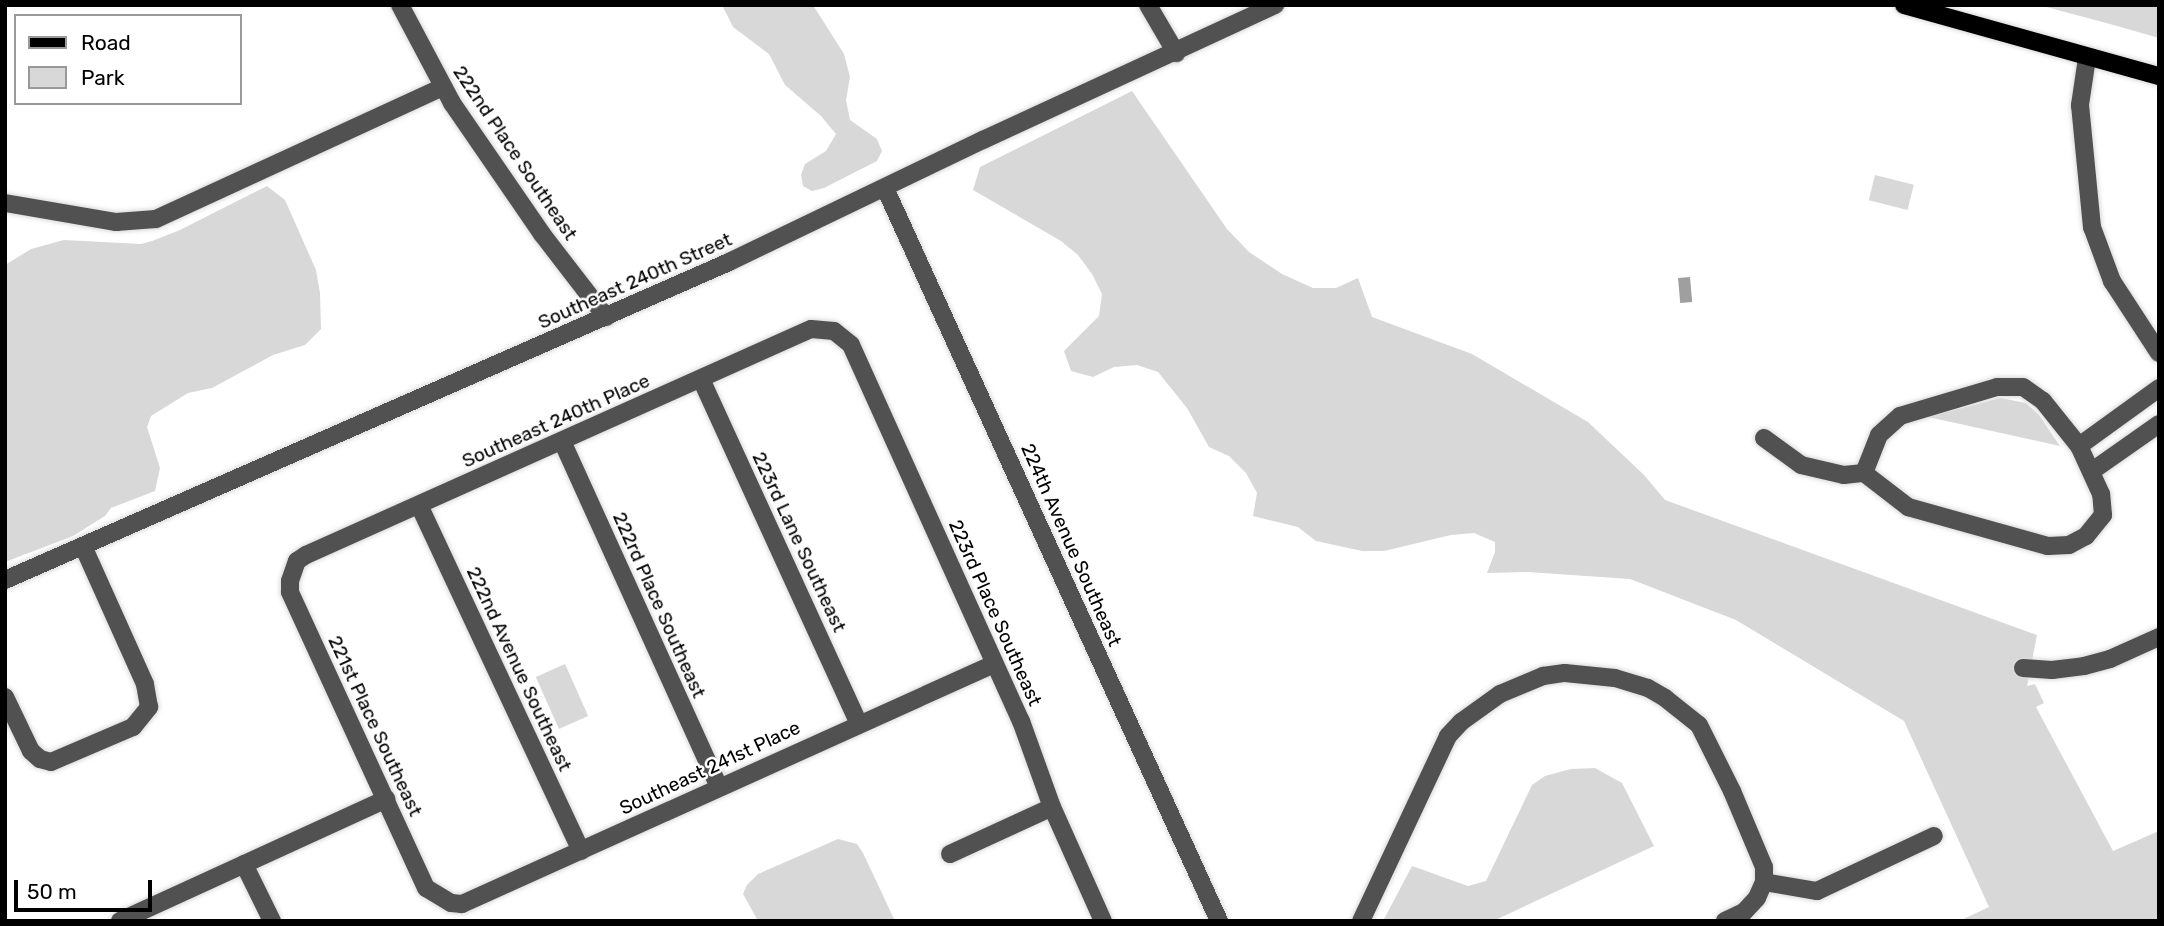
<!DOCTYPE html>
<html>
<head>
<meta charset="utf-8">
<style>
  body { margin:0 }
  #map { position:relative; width:2164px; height:926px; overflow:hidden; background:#fff; font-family:Rubik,sans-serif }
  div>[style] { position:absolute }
  .green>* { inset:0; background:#d8d8d8; transform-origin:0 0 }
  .water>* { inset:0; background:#9f9f9f; transform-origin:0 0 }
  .roads { filter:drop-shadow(0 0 2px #dbdbdb) drop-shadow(0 0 2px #dbdbdb) }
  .minor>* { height:18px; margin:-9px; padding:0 9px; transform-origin:9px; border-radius:9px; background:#515151 }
  .major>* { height:18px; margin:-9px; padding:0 9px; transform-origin:9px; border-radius:9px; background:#000 }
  span { translate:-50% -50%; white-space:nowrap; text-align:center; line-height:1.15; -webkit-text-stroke:5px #fff; paint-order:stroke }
  .street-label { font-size:19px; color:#000 }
  .frame { position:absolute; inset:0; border:7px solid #000; pointer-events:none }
  .legend { position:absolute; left:14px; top:14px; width:228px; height:91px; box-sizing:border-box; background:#fff; border:2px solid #999; margin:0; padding:9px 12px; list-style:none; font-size:21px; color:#000 }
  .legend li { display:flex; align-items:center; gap:14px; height:35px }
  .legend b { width:35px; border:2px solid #999 }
  .scale { position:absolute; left:14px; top:880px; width:138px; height:32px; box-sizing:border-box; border:4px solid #000; border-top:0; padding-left:9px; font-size:21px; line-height:24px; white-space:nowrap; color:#000; -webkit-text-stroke:5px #fff; paint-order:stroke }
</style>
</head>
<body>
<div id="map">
  <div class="green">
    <div style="clip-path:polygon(722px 5px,813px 5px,844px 54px,850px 77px,846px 100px,850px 120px,877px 139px,882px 151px,877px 161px,824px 188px,812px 191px,803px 186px,801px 175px,805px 164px,826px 151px,836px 134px,821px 116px,785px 85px,769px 54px,733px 27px)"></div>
    <div style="clip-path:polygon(2039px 5px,2159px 5px,2159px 38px,2110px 24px)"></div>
    <div style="clip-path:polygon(1132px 91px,1227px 229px,1249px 252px,1282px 274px,1313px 288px,1336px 288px,1358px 278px,1372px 317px,1472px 354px,1588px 422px,1644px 475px,1665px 500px,2037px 635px,2027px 686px,2035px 684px,2044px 703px,2036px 707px,2113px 851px,2159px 831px,2159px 921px,1959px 921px,1989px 907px,1904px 721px,1736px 620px,1630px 579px,1528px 572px,1487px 573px,1495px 552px,1495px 542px,1474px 533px,1451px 535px,1384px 551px,1362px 551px,1316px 541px,1298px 527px,1253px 516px,1257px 493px,1246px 473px,1229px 456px,1209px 447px,1187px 408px,1158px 372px,1137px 365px,1114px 367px,1093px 377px,1071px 371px,1064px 351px,1099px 316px,1102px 294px,1092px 274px,1078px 255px,1061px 241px,973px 190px,980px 167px)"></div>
    <div style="left:1875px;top:175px;width:40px;height:26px;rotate:14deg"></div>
    <div style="clip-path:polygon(267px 186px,285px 200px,316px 270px,320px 293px,321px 329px,305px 345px,273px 355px,212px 388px,188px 393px,151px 416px,147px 427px,160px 468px,155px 491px,111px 508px,105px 516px,73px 536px,5px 562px,5px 265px,31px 249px,64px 240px,141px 244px,152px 241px,180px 230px)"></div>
    <div style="clip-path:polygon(2000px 398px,2026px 403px,2039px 415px,2060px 446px,1928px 417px)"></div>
    <div style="left:565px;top:664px;width:57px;height:32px;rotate:66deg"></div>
    <div style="clip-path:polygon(1595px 768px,1622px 783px,1654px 846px,1493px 921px,1383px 921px,1412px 866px,1468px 886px,1486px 881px,1532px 785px,1545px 776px,1571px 769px)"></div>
    <div style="clip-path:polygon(838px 839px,857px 844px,863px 853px,895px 921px,758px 921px,743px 894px,747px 885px,758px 874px)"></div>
  </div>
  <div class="water">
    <div style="left:1690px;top:277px;width:25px;height:12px;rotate:85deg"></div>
  </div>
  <div class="roads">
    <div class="minor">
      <div style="left:400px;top:5px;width:111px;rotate:62deg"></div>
      <div style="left:452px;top:103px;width:159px;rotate:55.5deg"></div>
      <div style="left:542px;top:234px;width:105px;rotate:52.4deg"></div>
      <div style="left:1148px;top:5px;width:56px;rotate:59.7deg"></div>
      <div style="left:2087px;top:58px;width:48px;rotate:98.5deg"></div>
      <div style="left:2080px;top:105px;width:123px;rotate:84.4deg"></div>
      <div style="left:2092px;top:227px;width:58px;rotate:69.7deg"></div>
      <div style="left:2112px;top:281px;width:86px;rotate:56.9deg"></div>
      <div style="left:885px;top:188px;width:806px;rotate:65.5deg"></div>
      <div style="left:5px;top:203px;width:113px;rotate:9.7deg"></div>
      <div style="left:116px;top:222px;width:40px;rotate:-4.3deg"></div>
      <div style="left:156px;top:219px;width:316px;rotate:-24.7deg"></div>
      <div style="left:701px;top:379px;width:377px;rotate:65.4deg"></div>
      <div style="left:1764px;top:438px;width:46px;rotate:36.1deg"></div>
      <div style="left:1801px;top:465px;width:44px;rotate:13.1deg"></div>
      <div style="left:1844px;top:475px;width:20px;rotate:-6deg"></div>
      <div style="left:1864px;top:473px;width:56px;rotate:37.7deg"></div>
      <div style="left:1908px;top:507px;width:145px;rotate:15.6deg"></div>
      <div style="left:2048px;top:546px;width:21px;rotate:-3deg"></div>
      <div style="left:2069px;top:545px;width:19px;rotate:-28deg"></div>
      <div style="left:2086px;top:536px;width:27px;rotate:-51deg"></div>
      <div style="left:2103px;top:515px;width:21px;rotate:-95deg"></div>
      <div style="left:2101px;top:494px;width:53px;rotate:-114.6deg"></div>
      <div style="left:2079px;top:446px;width:58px;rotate:-128.7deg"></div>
      <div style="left:2043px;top:401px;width:24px;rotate:-145deg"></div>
      <div style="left:2023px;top:387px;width:26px;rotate:180deg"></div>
      <div style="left:1997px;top:387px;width:101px;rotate:163.4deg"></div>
      <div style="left:1900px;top:416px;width:28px;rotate:138deg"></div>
      <div style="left:1879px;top:435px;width:41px;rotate:111.5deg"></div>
      <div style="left:562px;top:441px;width:380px;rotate:65.6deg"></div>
      <div style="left:2079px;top:446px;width:99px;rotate:-35.9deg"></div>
      <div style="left:2092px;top:471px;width:82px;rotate:-35deg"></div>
      <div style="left:419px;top:505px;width:382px;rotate:64.9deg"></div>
      <div style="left:5px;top:580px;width:791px;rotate:-23.71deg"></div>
      <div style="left:729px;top:262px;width:282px;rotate:-25.7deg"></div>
      <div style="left:983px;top:140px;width:322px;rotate:-24.8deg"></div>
      <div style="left:994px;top:664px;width:584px;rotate:155.72deg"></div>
      <div style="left:462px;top:904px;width:11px;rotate:-175deg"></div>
      <div style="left:451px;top:903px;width:29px;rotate:-149deg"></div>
      <div style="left:426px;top:888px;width:326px;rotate:-114.7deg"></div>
      <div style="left:290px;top:592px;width:11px;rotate:-90deg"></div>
      <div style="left:290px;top:581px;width:21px;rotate:-71deg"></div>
      <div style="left:297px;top:561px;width:11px;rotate:-34deg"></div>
      <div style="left:306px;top:555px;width:553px;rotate:-24.11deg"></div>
      <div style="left:811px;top:329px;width:23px;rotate:5deg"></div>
      <div style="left:834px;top:331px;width:22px;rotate:39deg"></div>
      <div style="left:851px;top:345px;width:413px;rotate:65.7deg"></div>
      <div style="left:1021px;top:721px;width:91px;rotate:70.2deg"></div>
      <div style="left:1052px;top:807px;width:125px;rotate:65.9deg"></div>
      <div style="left:2023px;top:668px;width:29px;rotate:4deg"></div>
      <div style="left:2052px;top:670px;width:32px;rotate:-7deg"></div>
      <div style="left:2084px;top:666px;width:27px;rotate:-15deg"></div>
      <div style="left:2110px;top:659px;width:54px;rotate:-24.2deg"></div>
      <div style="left:5px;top:697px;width:60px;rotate:64.3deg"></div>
      <div style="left:31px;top:751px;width:12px;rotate:42deg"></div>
      <div style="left:40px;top:759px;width:11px;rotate:15deg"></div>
      <div style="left:51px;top:762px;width:89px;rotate:-23.1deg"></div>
      <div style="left:133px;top:727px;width:26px;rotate:-51deg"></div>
      <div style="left:149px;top:707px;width:23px;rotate:-100deg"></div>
      <div style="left:145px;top:684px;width:151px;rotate:-114.2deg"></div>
      <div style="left:950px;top:854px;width:112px;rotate:-24.7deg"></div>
      <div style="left:244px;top:864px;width:64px;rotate:63.8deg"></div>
      <div style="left:1764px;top:882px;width:54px;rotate:9.6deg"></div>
      <div style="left:1817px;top:891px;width:129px;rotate:-25.2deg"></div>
      <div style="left:120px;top:921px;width:293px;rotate:-24.6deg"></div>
      <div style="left:1361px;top:921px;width:204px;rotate:-64.8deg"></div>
      <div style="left:1448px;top:736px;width:19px;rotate:-47deg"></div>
      <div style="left:1461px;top:722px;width:48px;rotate:-35.7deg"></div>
      <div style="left:1500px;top:694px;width:47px;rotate:-22.7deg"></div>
      <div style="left:1543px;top:676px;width:22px;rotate:-8deg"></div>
      <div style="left:1565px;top:673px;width:50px;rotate:5.7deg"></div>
      <div style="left:1615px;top:678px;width:34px;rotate:17deg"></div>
      <div style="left:1648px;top:688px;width:20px;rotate:30deg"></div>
      <div style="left:1665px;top:698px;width:43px;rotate:38.5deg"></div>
      <div style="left:1699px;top:725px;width:74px;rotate:63.4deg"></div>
      <div style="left:1732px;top:791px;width:82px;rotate:67.2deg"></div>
      <div style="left:1764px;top:867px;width:15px;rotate:90deg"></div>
      <div style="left:1764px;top:882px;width:17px;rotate:114deg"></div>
      <div style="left:1757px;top:898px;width:19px;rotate:133deg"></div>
      <div style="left:1744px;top:912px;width:21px;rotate:155deg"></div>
    </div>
    <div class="major">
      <div style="left:1904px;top:5px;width:265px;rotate:15.6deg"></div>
    </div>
  </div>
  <div class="street-label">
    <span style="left:515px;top:153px;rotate:56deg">222nd Place Southeast</span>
    <span style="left:635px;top:281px;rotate:-24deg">Southeast 240th Street</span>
    <span style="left:556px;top:421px;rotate:-24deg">Southeast 240th Place</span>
    <span style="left:799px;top:542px;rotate:65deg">223rd Lane Southeast</span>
    <span style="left:1071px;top:545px;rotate:66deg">224th Avenue Southeast</span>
    <span style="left:659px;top:605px;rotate:66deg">222rd Place Southeast</span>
    <span style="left:995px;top:613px;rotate:66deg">223rd Place Southeast</span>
    <span style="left:519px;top:669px;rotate:65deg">222nd Avenue Southeast</span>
    <span style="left:375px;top:726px;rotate:65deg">221st Place Southeast</span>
    <span style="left:710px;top:768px;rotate:-25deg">Southeast 241st Place</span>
  </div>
  <div class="frame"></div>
  <ul class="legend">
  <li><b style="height:9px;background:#000"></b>Road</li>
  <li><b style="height:19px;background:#d8d8d8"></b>Park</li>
  </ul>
  <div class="scale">50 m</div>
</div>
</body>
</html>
